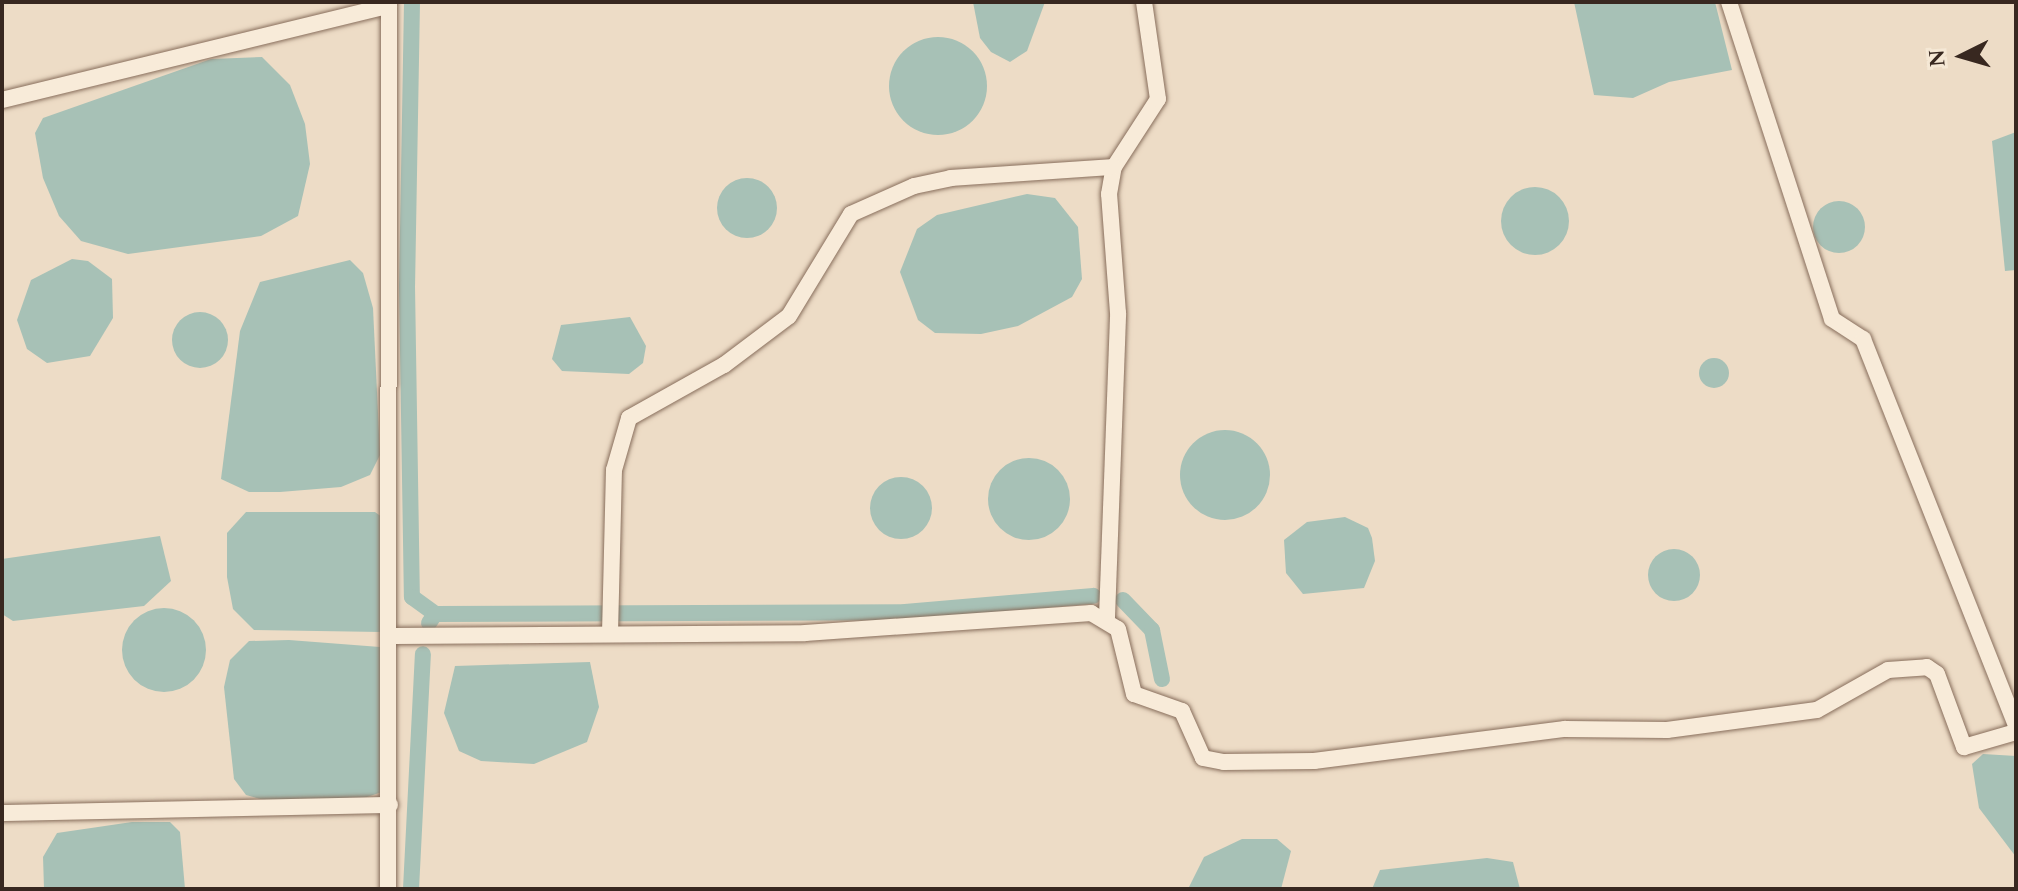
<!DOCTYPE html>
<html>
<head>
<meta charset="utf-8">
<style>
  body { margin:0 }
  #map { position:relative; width:2018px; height:891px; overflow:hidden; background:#eddcc6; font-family:Spectral,serif }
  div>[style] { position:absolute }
  .water>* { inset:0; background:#a7c1b6 }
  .round { border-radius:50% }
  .canal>* { height:16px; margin:-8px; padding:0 8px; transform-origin:8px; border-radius:8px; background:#a7c1b6 }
  .roads { filter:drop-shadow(0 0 2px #886e5c) drop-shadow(0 0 2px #886e5c) }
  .minor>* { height:16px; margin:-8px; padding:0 8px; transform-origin:8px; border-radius:8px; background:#f8ebd9 }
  span { translate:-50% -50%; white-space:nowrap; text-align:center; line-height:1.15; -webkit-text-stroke:8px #f5e8d5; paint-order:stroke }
  .frame { position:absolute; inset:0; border:4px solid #382820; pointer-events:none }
  .north { position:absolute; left:1922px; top:16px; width:80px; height:80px; -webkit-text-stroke:6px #f5e8d5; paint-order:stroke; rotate:265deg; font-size:22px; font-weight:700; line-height:32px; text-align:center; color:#382820 }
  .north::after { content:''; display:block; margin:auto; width:28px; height:36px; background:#382820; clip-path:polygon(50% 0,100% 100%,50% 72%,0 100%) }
</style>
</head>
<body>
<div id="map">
  <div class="water">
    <div style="clip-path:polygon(973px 2px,1045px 2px,1027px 51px,1010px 62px,991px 52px,980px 38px)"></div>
    <div style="clip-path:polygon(1574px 2px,1715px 2px,1732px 70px,1669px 82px,1633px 98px,1594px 95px)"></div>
    <div class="round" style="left:889px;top:37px;width:98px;height:98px"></div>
    <div style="clip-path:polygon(262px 57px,290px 85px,305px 124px,310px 164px,298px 216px,261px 236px,128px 254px,81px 241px,59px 216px,43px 178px,35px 133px,43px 118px,211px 59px)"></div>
    <div style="clip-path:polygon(2016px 132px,2016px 270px,2005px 271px,1992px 141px)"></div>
    <div class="round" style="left:717px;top:178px;width:60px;height:60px"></div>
    <div class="round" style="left:1501px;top:187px;width:68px;height:68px"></div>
    <div style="clip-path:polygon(1027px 194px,1055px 198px,1078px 227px,1082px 279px,1072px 297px,1018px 326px,981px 334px,935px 333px,918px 320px,900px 272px,917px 229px,937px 215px)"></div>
    <div class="round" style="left:1813px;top:201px;width:52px;height:52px"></div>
    <div style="clip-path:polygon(72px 259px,88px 261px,112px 279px,113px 318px,90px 356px,47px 363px,27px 349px,17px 320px,31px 280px)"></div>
    <div style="clip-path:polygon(350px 260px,363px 273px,373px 308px,380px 455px,370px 475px,341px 487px,280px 492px,249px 492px,221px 479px,240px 331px,260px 282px)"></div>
    <div class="round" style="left:172px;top:312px;width:56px;height:56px"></div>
    <div style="clip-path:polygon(630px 317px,646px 346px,643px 363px,629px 374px,562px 371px,552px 359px,561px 325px)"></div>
    <div class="round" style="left:1699px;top:358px;width:30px;height:30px"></div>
    <div class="round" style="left:1180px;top:430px;width:90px;height:90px"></div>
    <div class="round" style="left:988px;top:458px;width:82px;height:82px"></div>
    <div class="round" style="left:870px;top:477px;width:62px;height:62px"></div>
    <div style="clip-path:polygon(246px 512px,375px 512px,386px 520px,381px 632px,254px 630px,233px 609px,227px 577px,227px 533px)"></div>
    <div style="clip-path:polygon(1345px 517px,1368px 528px,1372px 538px,1375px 561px,1364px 588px,1303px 594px,1286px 573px,1284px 540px,1307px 522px)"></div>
    <div style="clip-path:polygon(160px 536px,171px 581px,144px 606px,13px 621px,2px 614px,2px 559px)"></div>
    <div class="round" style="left:1648px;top:549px;width:52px;height:52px"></div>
    <div class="round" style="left:122px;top:608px;width:84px;height:84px"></div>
    <div style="clip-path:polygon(289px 640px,380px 647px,382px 792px,355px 801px,264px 800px,246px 795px,234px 779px,224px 687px,230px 660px,249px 641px)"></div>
    <div style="clip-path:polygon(590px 662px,599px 707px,587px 742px,534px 764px,481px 761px,459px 751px,444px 713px,455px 666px)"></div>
    <div style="clip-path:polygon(1983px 754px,2016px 756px,2016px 857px,1979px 808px,1972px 764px)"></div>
    <div style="clip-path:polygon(132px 822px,170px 822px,180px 832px,185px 889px,44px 889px,43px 857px,57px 833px)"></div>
    <div style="clip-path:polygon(1242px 839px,1277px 839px,1291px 851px,1281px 889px,1188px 889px,1204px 857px)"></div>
    <div style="clip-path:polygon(1487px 858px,1513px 862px,1520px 889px,1372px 889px,1380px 870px)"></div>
  </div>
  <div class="canal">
    <div style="left:412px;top:2px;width:284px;rotate:91deg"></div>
    <div style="left:407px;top:286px;width:311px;rotate:89.1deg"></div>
    <div style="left:412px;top:597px;width:29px;rotate:36deg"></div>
    <div style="left:1123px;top:600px;width:42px;rotate:46deg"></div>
    <div style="left:1152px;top:630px;width:50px;rotate:78.5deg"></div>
    <div style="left:429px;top:623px;width:11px;rotate:-56deg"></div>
    <div style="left:435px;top:614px;width:470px;rotate:-0.2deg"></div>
    <div style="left:905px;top:612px;width:189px;rotate:-4.9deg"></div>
    <div style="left:411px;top:889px;width:235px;rotate:-87.1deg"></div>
  </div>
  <div class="roads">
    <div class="minor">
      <div style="left:1729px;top:2px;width:333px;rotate:72deg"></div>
      <div style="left:1832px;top:319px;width:37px;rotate:33deg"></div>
      <div style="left:1863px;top:339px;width:415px;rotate:68.4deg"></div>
      <div style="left:2px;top:100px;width:398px;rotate:-13.7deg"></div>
      <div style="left:1107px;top:617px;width:304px;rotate:-87.9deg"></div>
      <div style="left:1118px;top:313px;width:119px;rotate:-94.3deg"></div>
      <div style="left:1109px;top:194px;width:27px;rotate:-80deg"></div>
      <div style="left:1114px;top:167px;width:81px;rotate:-57.1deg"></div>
      <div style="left:1158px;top:99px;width:98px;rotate:-98.2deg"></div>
      <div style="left:610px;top:633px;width:163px;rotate:-88.6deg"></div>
      <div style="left:614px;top:470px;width:54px;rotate:-73.9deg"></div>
      <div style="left:629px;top:418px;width:109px;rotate:-29.2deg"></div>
      <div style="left:724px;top:365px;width:81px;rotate:-37deg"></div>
      <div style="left:789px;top:316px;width:119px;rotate:-58.7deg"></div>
      <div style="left:851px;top:214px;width:69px;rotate:-24deg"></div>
      <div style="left:914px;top:186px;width:38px;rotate:-12deg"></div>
      <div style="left:951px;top:178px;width:163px;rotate:-3.9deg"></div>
      <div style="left:394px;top:636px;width:411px;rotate:-0.4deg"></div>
      <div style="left:805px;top:633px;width:287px;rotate:-4deg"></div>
      <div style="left:1091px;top:613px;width:31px;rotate:31deg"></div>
      <div style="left:1118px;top:629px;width:67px;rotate:76.2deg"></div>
      <div style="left:1134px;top:694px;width:51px;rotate:19.5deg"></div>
      <div style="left:1182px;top:711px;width:51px;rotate:65.9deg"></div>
      <div style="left:1203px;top:758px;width:21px;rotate:11deg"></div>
      <div style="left:1224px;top:762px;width:90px;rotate:-0.6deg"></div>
      <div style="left:1314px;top:761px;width:253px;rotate:-7.3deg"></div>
      <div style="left:1565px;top:729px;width:102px;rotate:0.6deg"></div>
      <div style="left:1667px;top:730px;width:151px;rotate:-7.6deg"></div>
      <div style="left:1817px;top:710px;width:81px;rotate:-29.4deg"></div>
      <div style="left:1888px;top:670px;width:39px;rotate:-4deg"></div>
      <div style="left:1927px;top:667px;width:12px;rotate:35deg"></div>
      <div style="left:1937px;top:674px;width:78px;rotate:69.7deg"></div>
      <div style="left:1964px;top:747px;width:54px;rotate:-16.1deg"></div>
      <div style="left:2px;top:813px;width:388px;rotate:-1.2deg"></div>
      <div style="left:388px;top:889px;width:887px;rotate:-89.94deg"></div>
    </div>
  </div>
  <div class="frame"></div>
  <div class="north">N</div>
</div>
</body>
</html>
